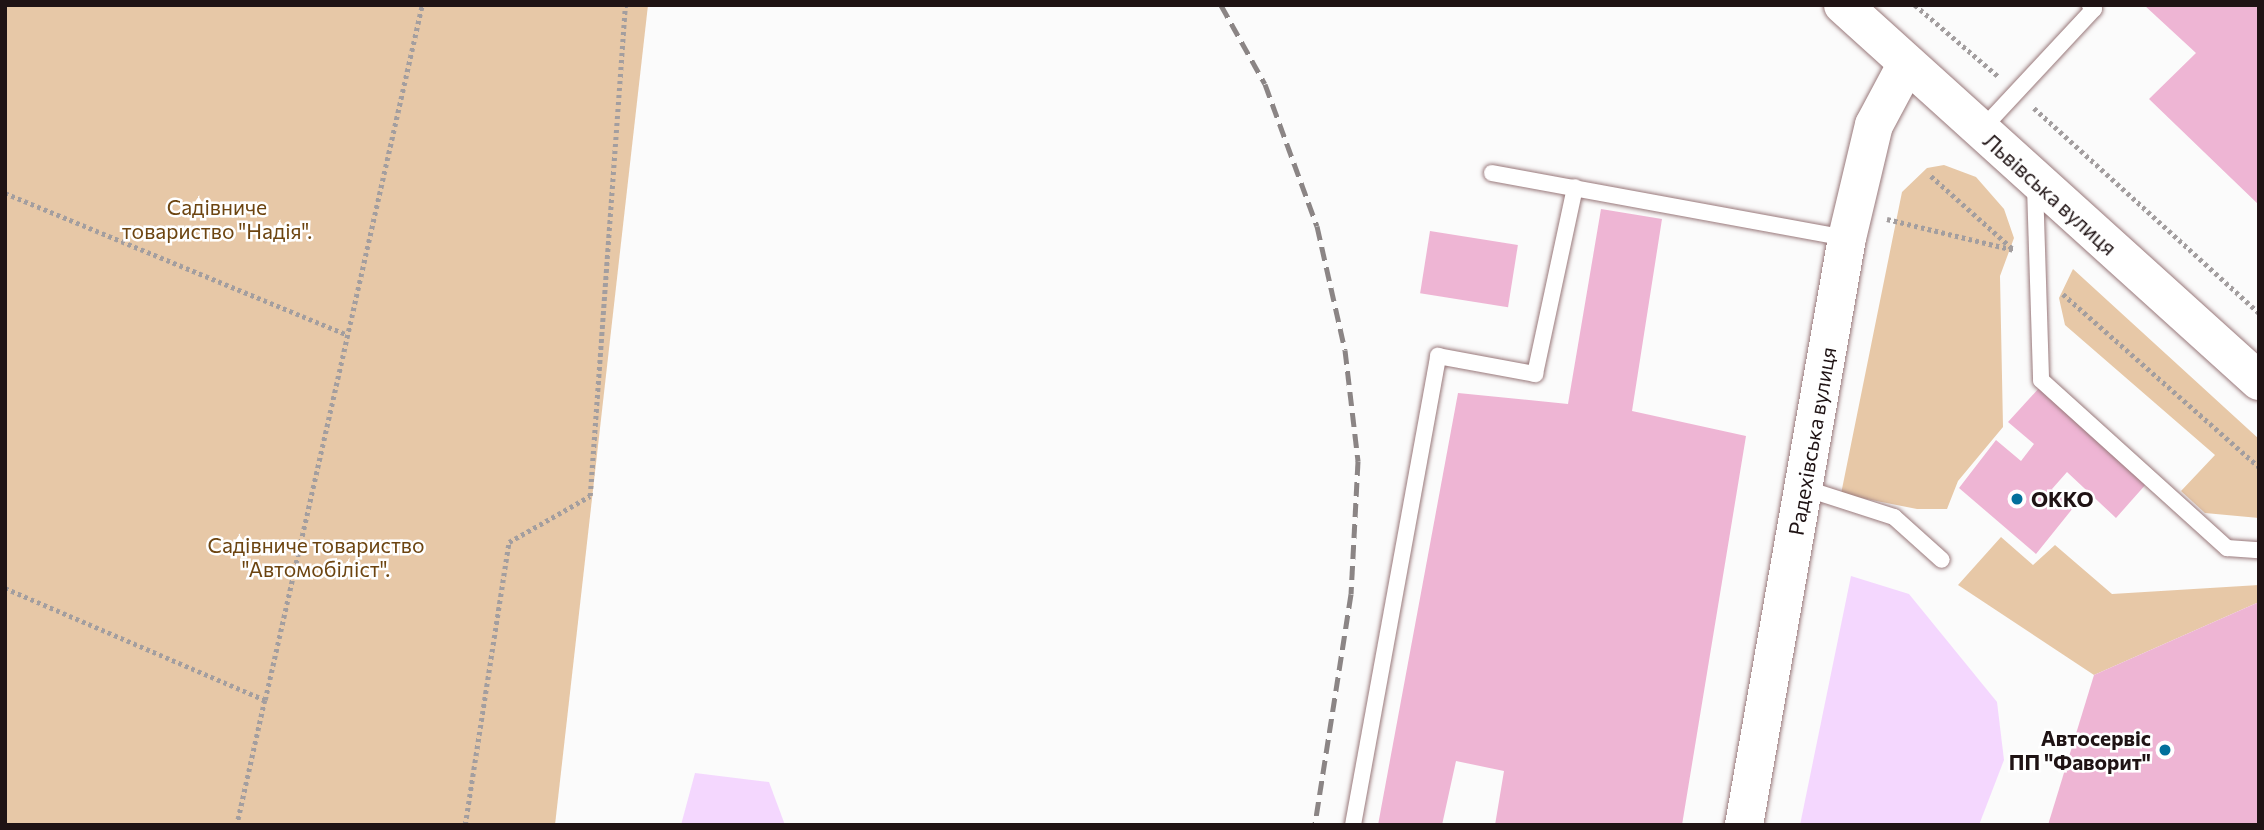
<!DOCTYPE html>
<html>
<head>
<meta charset="utf-8">
<style>
  body { margin:0 }
  #map { position:relative; width:2264px; height:830px; overflow:hidden; background:#fbfbfb; font-family:Commissioner,sans-serif }
  div>[style] { position:absolute }
  .green>* { inset:0; background:#e7c8a7 }
  .water>* { inset:0; background:#f4d7fe }
  .building>* { inset:0; background:#eeb5d4; transform-origin:0 0 }
  .path>* { height:4.5px; margin-top:-2.25px; transform-origin:0; background:repeating-linear-gradient(90deg,#a39e9f 0 3.5px,transparent 0 7px) }
  .roads { filter:drop-shadow(0 0 2px #99797b) drop-shadow(0 0 2px #99797b) }
  .lane>* { height:16px; margin:-8px; padding:0 8px; transform-origin:8px; border-radius:8px; background:#fff }
  .secondary>* { height:38px; margin:-19px; padding:0 19px; transform-origin:19px; border-radius:19px; background:#fff }
  .primary>* { height:38px; margin:-19px; padding:0 19px; transform-origin:19px; border-radius:19px; background:#fff }
  .rail>* { height:5px; margin-top:-2.5px; transform-origin:0; background:repeating-linear-gradient(90deg,#8b8585 0 14px,transparent 0 21px) }
  .dots>* { width:19px; height:19px; translate:-50% -50%; box-sizing:border-box; border:4px solid #fff; border-radius:50% }
  span { translate:-50% -50%; white-space:nowrap; text-align:center; line-height:1.15; -webkit-text-stroke:5px #fff; paint-order:stroke }
  .street-label { font-size:21px; color:#1f1314 }
  .park-label { font-size:21px; color:#6c4410 }
  .poi-label { font-size:21px; color:#1f1314; font-weight:700 }
  .left { translate:0 -50%; text-align:left }
  .right { translate:-100% -50%; text-align:right }
  .frame { position:absolute; inset:0; border:7px solid #1f1314; pointer-events:none }
</style>
</head>
<body>
<div id="map">
  <div class="green">
    <div style="clip-path:polygon(5px 5px,648px 5px,555px 825px,5px 825px)"></div>
    <div style="clip-path:polygon(1944px 165px,1976px 177px,2004px 209px,2014px 238px,2000px 276px,2003px 427px,1958px 481px,1947px 509px,1917px 509px,1841px 494px,1902px 192px,1927px 168px)"></div>
    <div style="clip-path:polygon(2073px 269px,2259px 439px,2259px 518px,2205px 513px,2181px 491px,2215px 455px,2065px 325px,2059px 298px)"></div>
    <div style="clip-path:polygon(2001px 537px,2033px 565px,2055px 545px,2112px 594px,2259px 585px,2259px 602px,2094px 675px,1958px 585px)"></div>
  </div>
  <div class="water">
    <div style="clip-path:polygon(1851px 576px,1909px 594px,1997px 702px,2004px 760px,1979px 825px,1800px 825px)"></div>
    <div style="clip-path:polygon(695px 773px,769px 782px,785px 825px,681px 825px)"></div>
  </div>
  <div class="building">
    <div style="clip-path:polygon(2144px 5px,2259px 5px,2259px 205px,2149px 99px,2196px 53px)"></div>
    <div style="clip-path:polygon(1601px 209px,1662px 219px,1632px 411px,1746px 436px,1682px 825px,1495px 825px,1504px 771px,1456px 761px,1442px 825px,1378px 825px,1458px 393px,1568px 404px)"></div>
    <div style="left:1430px;top:231px;width:89px;height:63px;rotate:9deg"></div>
    <div style="clip-path:polygon(2040px 387px,2147px 483px,2116px 518px,2067px 472px,2052px 489px,2073px 508px,2036px 554px,1959px 488px,1996px 440px,2021px 461px,2034px 444px,2008px 422px)"></div>
    <div style="clip-path:polygon(2259px 602px,2259px 825px,2048px 825px,2094px 675px)"></div>
  </div>
  <div class="path">
    <div style="left:1915px;top:5px;width:111px;rotate:40.6deg"></div>
    <div style="left:2034px;top:108px;width:304px;rotate:42.3deg"></div>
    <div style="left:1931px;top:176px;width:110px;rotate:41.7deg"></div>
    <div style="left:5px;top:193px;width:368px;rotate:22.5deg"></div>
    <div style="left:1887px;top:219px;width:131px;rotate:13.7deg"></div>
    <div style="left:2063px;top:294px;width:261px;rotate:41.4deg"></div>
    <div style="left:5px;top:588px;width:283px;rotate:23.3deg"></div>
    <div style="left:265px;top:700px;width:128px;rotate:102.6deg"></div>
    <div style="left:265px;top:700px;width:713px;rotate:-77.27deg"></div>
    <div style="left:465px;top:825px;width:286px;rotate:-81.2deg"></div>
    <div style="left:509px;top:542px;width:93px;rotate:-29.6deg"></div>
    <div style="left:590px;top:496px;width:492px;rotate:-85.9deg"></div>
  </div>
  <div class="roads">
    <div class="lane">
      <div style="left:1982px;top:129px;width:164px;rotate:-47deg"></div>
      <div style="left:2094px;top:9px;width:6px;rotate:-135deg"></div>
      <div style="left:1492px;top:173px;width:361px;rotate:10.4deg"></div>
      <div style="left:2035px;top:186px;width:194px;rotate:88.2deg"></div>
      <div style="left:2041px;top:380px;width:251px;rotate:42.1deg"></div>
      <div style="left:2227px;top:548px;width:32px;rotate:4deg"></div>
      <div style="left:1804px;top:488px;width:95px;rotate:17.9deg"></div>
      <div style="left:1894px;top:517px;width:64px;rotate:41.9deg"></div>
      <div style="left:1353px;top:825px;width:477px;rotate:-79.7deg"></div>
      <div style="left:1438px;top:356px;width:99px;rotate:10.5deg"></div>
      <div style="left:1535px;top:374px;width:191px;rotate:-77.9deg"></div>
    </div>
    <div class="secondary">
      <div style="left:1744px;top:825px;width:596px;rotate:-80.05deg"></div>
      <div style="left:1847px;top:238px;width:116px;rotate:-76.6deg"></div>
      <div style="left:1874px;top:125px;width:68px;rotate:-61.9deg"></div>
    </div>
    <div class="primary">
      <div style="left:1843px;top:5px;width:561px;rotate:42.11deg"></div>
    </div>
  </div>
  <div class="rail">
    <div style="left:1221px;top:5px;width:90px;rotate:60.9deg"></div>
    <div style="left:1265px;top:84px;width:151px;rotate:69.9deg"></div>
    <div style="left:1317px;top:226px;width:127px;rotate:77.3deg"></div>
    <div style="left:1345px;top:350px;width:112px;rotate:83.3deg"></div>
    <div style="left:1358px;top:461px;width:133px;rotate:93deg"></div>
    <div style="left:1351px;top:594px;width:234px;rotate:98.9deg"></div>
  </div>
  <div class="dots">
    <div style="left:2017px;top:499px;background:#02709c"></div>
    <div style="left:2165px;top:750px;background:#02709c"></div>
  </div>
  <div class="street-label">
    <span style="left:2050px;top:194px;rotate:42deg">Львівська вулиця</span>
    <span style="left:1812px;top:441px;rotate:-80deg">Радехівська вулиця</span>
  </div>
  <div class="park-label">
    <span style="left:217px;top:219px">Садівниче<br>товариство "Надія".</span>
    <span style="left:316px;top:557px">Садівниче товариство<br>"Автомобіліст".</span>
  </div>
  <div class="poi-label">
    <span class="left" style="left:2031px;top:499px">ОККО</span>
    <span class="right" style="left:2151px;top:750px">Автосервіс<br>ПП "Фаворит"</span>
  </div>
  <div class="frame"></div>
</div>
</body>
</html>
